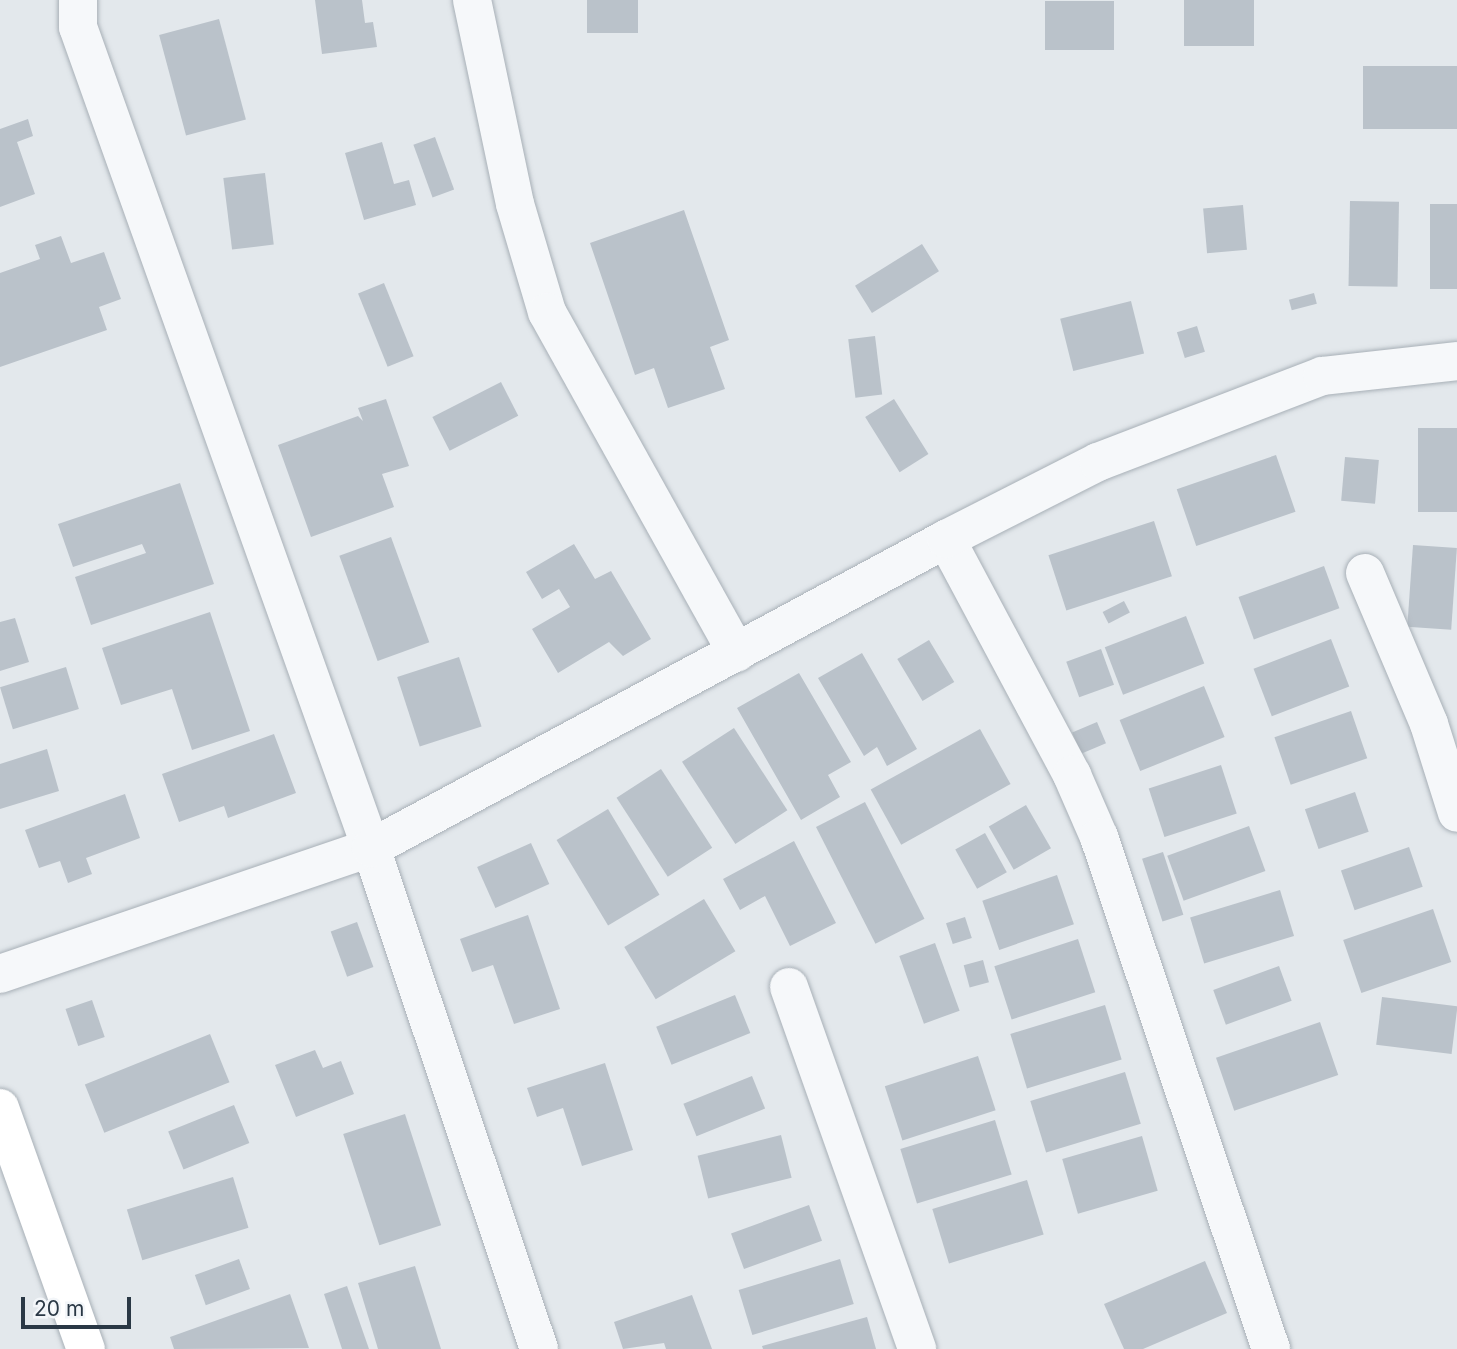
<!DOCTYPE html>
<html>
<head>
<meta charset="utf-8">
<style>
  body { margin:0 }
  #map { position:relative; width:1457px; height:1349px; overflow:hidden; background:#e3e8ec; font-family:Inter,sans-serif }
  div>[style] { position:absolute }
  .building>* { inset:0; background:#bac2ca; transform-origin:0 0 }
  .roads { filter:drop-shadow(0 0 2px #a8b0b7) drop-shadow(0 0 2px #a8b0b7) }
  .street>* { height:38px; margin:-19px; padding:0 19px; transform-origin:19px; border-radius:19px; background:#f6f8fa }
  .secondary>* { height:38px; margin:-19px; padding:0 19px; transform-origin:19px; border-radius:19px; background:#fff }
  span { translate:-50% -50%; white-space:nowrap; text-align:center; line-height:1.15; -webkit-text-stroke:7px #f3f6f9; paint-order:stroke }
  .scale { position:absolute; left:21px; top:1297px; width:110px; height:32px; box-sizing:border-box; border:4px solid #2a3845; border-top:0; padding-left:9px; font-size:21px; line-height:24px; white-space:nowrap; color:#2a3845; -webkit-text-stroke:5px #f3f6f9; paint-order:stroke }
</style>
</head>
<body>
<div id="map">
  <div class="building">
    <div style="clip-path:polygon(315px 0,362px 0,365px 23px,373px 22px,377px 47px,322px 54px)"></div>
    <div style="left:587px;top:0;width:51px;height:33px"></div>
    <div style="left:1184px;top:0;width:70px;height:46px"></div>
    <div style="left:1114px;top:1px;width:49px;height:69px;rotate:90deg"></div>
    <div style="left:219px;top:19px;width:104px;height:62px;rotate:75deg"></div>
    <div style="left:1363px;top:66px;width:94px;height:63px"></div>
    <div style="clip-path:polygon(28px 119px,33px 136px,17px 142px,35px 194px,0 207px,0 129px)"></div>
    <div style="left:435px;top:137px;width:56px;height:23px;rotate:70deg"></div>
    <div style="clip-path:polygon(382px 142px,394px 184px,409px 180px,416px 205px,364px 220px,345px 153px)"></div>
    <div style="left:265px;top:173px;width:72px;height:42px;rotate:83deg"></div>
    <div style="left:1350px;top:201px;width:49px;height:85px;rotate:1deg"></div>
    <div style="left:1430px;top:204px;width:27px;height:85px"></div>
    <div style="left:1243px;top:205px;width:45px;height:40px;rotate:85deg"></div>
    <div style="clip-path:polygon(684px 210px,729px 340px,710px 347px,725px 389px,668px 408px,654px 368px,635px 375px,590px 243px)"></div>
    <div style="clip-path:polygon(61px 236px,71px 263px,104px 252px,121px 299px,99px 307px,107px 330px,0 367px,0 273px,40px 259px,35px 245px)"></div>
    <div style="left:922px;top:244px;width:32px;height:79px;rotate:58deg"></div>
    <div style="left:384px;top:283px;width:79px;height:28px;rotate:68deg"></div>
    <div style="left:1314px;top:293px;width:11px;height:26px;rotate:75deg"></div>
    <div style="left:1131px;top:301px;width:54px;height:73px;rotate:76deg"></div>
    <div style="left:1197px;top:326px;width:27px;height:21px;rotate:73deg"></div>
    <div style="left:875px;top:336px;width:59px;height:27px;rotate:83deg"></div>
    <div style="left:501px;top:382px;width:38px;height:77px;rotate:63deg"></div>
    <div style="clip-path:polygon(386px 399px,409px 466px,382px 474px,394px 507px,311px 537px,278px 445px,358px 416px,363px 421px,358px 408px)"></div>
    <div style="left:894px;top:399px;width:65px;height:34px;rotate:58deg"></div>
    <div style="left:1418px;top:428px;width:39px;height:84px"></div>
    <div style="left:1276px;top:455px;width:60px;height:105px;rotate:71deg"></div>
    <div style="left:1345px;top:457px;width:34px;height:44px;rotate:5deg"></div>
    <div style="clip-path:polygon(180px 483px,214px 584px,91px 625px,75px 577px,146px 553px,142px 544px,73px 567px,58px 524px)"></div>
    <div style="left:1154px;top:521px;width:58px;height:111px;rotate:72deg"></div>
    <div style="left:391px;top:537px;width:112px;height:55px;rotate:70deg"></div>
    <div style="clip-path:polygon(574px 544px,595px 579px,611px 571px,651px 639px,623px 656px,609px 642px,558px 673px,532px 629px,570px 607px,559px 589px,542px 599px,526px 572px)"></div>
    <div style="left:1413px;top:545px;width:44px;height:82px;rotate:4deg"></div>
    <div style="left:1324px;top:566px;width:45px;height:91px;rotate:70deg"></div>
    <div style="left:1124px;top:601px;width:13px;height:24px;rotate:63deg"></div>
    <div style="clip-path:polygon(210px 612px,250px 731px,192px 750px,172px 689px,121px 705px,102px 648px)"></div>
    <div style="left:1186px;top:616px;width:51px;height:87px;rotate:69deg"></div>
    <div style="clip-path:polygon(15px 618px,29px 662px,0 671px,0 622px)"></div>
    <div style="left:1331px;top:639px;width:51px;height:83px;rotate:69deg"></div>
    <div style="left:929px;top:640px;width:49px;height:37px;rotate:59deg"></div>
    <div style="left:1101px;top:649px;width:38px;height:37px;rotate:70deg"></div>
    <div style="clip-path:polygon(862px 653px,917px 749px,887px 766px,877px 747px,864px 756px,818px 678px)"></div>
    <div style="left:459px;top:657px;width:73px;height:65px;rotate:72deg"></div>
    <div style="left:66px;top:667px;width:44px;height:69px;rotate:73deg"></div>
    <div style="clip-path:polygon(799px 673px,851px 762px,828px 775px,840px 797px,801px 820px,737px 708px)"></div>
    <div style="left:1204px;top:686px;width:55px;height:91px;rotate:68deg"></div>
    <div style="left:1351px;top:711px;width:50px;height:81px;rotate:71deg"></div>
    <div style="left:1097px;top:722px;width:23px;height:27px;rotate:67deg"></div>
    <div style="left:734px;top:728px;width:98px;height:62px;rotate:57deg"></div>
    <div style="left:980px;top:729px;width:63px;height:125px;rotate:61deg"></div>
    <div style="clip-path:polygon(274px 734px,296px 793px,228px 818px,224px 806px,179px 822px,162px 774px)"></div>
    <div style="clip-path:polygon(47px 749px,59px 791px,0 809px,0 764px)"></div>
    <div style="left:1221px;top:765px;width:51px;height:76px;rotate:72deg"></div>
    <div style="left:661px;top:769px;width:94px;height:53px;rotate:57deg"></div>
    <div style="left:1355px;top:792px;width:42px;height:53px;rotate:71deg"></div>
    <div style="clip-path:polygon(125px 794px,140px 838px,86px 858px,92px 874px,68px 883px,60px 861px,39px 868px,25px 830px)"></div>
    <div style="left:865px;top:802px;width:131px;height:55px;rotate:63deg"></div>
    <div style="left:1026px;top:805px;width:50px;height:43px;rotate:60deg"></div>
    <div style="left:608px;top:809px;width:100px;height:60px;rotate:59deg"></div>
    <div style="left:1249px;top:826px;width:48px;height:87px;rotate:70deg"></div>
    <div style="left:985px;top:833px;width:45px;height:34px;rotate:61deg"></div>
    <div style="clip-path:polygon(794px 841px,836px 923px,790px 946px,765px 896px,740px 910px,723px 879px)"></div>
    <div style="left:531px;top:843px;width:45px;height:59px;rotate:66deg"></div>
    <div style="left:1409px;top:847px;width:42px;height:72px;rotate:71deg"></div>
    <div style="left:1163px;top:852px;width:66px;height:22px;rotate:72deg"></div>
    <div style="left:1057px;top:875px;width:52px;height:79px;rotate:71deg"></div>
    <div style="left:1280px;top:890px;width:48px;height:94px;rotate:73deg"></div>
    <div style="left:704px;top:899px;width:61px;height:93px;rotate:59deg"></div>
    <div style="left:1433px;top:909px;width:56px;height:95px;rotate:71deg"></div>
    <div style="clip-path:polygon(528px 915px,560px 1009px,514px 1024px,493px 965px,472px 972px,460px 939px)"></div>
    <div style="left:965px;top:917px;width:22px;height:20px;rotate:72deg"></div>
    <div style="left:357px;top:922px;width:48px;height:28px;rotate:70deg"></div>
    <div style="left:1078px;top:939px;width:56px;height:88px;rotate:72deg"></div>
    <div style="left:935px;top:943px;width:72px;height:38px;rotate:70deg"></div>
    <div style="left:983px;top:960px;width:23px;height:20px;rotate:75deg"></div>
    <div style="left:1279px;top:966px;width:37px;height:70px;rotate:70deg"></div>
    <div style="left:735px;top:995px;width:41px;height:85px;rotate:68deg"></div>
    <div style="left:1382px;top:997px;width:76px;height:48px;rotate:7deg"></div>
    <div style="left:92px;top:1000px;width:39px;height:28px;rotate:71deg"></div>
    <div style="left:1105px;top:1005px;width:57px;height:99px;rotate:73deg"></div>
    <div style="left:1320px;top:1022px;width:56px;height:110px;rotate:71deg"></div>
    <div style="left:210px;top:1034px;width:52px;height:135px;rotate:68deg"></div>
    <div style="clip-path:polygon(315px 1050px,323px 1068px,341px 1061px,354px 1094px,296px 1117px,275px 1065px)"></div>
    <div style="left:978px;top:1056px;width:57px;height:98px;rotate:72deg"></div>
    <div style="clip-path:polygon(605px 1063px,633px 1150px,582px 1166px,563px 1108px,537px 1117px,527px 1088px)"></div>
    <div style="left:1125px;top:1072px;width:54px;height:99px;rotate:73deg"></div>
    <div style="left:752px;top:1076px;width:35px;height:74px;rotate:68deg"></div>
    <div style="left:234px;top:1105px;width:41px;height:71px;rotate:68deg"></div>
    <div style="left:405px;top:1114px;width:117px;height:65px;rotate:72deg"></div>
    <div style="left:995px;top:1120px;width:57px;height:99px;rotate:73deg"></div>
    <div style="left:781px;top:1135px;width:44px;height:86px;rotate:76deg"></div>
    <div style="left:1142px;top:1136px;width:57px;height:83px;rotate:74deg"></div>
    <div style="left:233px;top:1177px;width:53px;height:111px;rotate:73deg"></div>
    <div style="left:1027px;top:1180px;width:57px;height:99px;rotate:73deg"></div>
    <div style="left:809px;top:1205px;width:38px;height:83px;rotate:70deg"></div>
    <div style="left:239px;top:1259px;width:32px;height:47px;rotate:70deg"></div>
    <div style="left:840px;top:1259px;width:47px;height:106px;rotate:73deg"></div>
    <div style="clip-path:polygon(1205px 1261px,1227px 1313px,1143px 1349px,1124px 1349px,1104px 1304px)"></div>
    <div style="clip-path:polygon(415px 1266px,441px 1349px,378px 1349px,358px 1283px)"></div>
    <div style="clip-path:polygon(347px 1286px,369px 1349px,342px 1349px,324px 1294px)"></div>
    <div style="clip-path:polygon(290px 1294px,309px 1348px,174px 1349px,170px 1337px)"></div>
    <div style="clip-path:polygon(692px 1295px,712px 1349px,666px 1349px,664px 1343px,623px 1349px,614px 1322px)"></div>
    <div style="clip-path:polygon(867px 1317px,876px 1349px,763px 1349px,762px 1346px)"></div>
  </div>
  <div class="roads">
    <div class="street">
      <div style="left:78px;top:0;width:27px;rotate:90deg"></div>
      <div style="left:78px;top:27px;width:872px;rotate:70.36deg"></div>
      <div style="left:371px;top:848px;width:528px;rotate:71.46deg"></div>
      <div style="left:472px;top:0;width:208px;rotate:78.1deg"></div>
      <div style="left:515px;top:204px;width:113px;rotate:73.5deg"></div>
      <div style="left:547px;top:312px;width:390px;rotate:60.9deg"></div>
      <div style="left:946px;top:539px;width:268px;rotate:61.9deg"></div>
      <div style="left:1072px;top:775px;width:68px;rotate:66.5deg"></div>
      <div style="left:1099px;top:837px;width:540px;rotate:71.43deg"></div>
      <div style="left:1365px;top:573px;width:164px;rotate:67deg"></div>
      <div style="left:1429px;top:724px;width:93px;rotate:72.5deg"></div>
      <div style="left:0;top:974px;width:392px;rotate:-18.8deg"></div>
      <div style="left:371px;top:848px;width:653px;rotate:-28.25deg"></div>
      <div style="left:946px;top:539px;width:170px;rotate:-26.9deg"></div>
      <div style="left:1098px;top:462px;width:240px;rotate:-21deg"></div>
      <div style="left:1322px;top:376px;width:136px;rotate:-6.3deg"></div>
      <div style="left:789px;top:987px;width:384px;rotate:70.5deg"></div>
    </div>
    <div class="secondary">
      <div style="left:0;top:1108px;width:256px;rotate:70.4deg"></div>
    </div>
  </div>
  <div class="scale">20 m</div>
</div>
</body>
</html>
